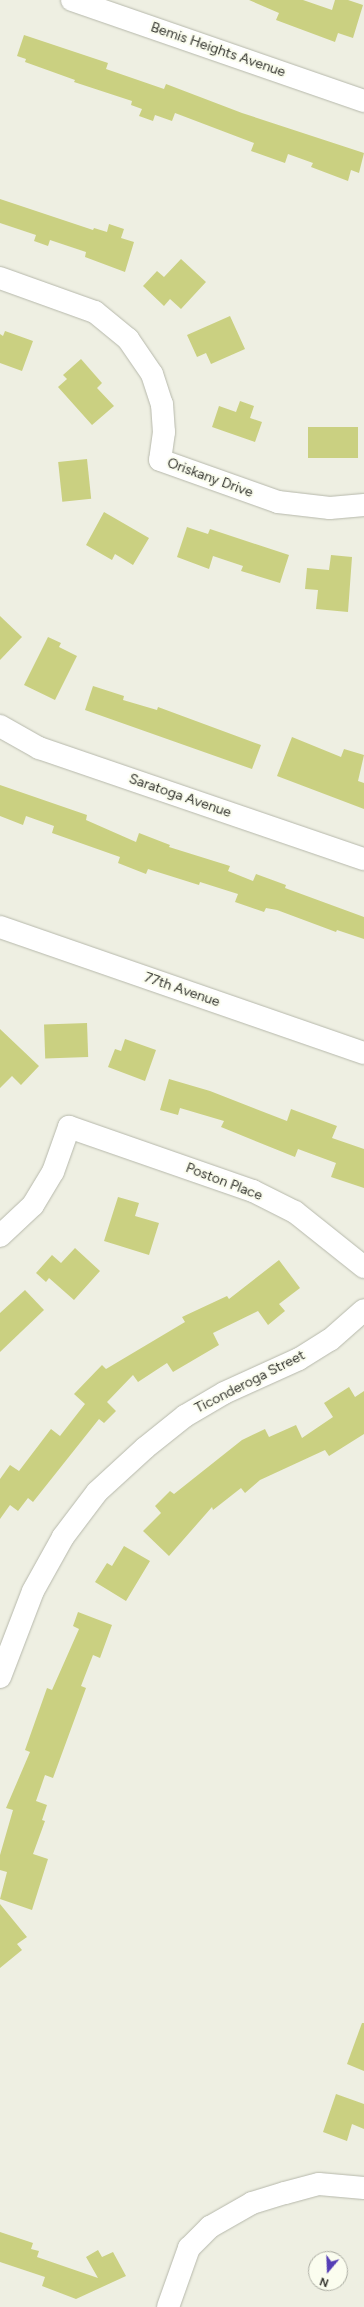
<!DOCTYPE html>
<html>
<head>
<meta charset="utf-8">
<style>
  body { margin:0 }
  #map { position:relative; width:364px; height:2307px; overflow:hidden; background:#eeefe2; font-family:Figtree,sans-serif }
  div>[style] { position:absolute }
  .building>* { inset:0; background:#cad081; transform-origin:0 0 }
  .roads { filter:drop-shadow(0 0 1px #b6b8ab) drop-shadow(0 0 1px #b6b8ab) }
  .minor>* { height:22px; margin:-11px; padding:0 11px; transform-origin:11px; border-radius:11px; background:#fff }
  span { translate:-50% -50%; white-space:nowrap; text-align:center; line-height:1.15; -webkit-text-stroke:4px #fbfdef; paint-order:stroke }
  .street-label { font-size:14px; color:#353630 }
  .north { position:absolute; left:308px; top:2251px; width:40px; height:40px; box-sizing:border-box; background:#fbfdef; border:1px solid #acada3; border-radius:50%; rotate:199deg; font-size:11px; font-weight:700; line-height:16px; text-align:center; color:#353630 }
  .north::after { content:''; display:block; margin:auto; width:14px; height:18px; background:#553eb6; clip-path:polygon(50% 0,100% 100%,50% 72%,0 100%) }
</style>
</head>
<body>
<div id="map">
  <div class="building">
    <div style="clip-path:polygon(249px 0,303px 0,332px 10px,335px 0,348px 0,363px 5px,353px 38px,338px 33px,335px 42px,276px 20px,279px 13px)"></div>
    <div style="clip-path:polygon(24px 35px,108px 63px,106px 69px,164px 89px,166px 84px,242px 113px,364px 153px,359px 173px,351px 170px,348px 181px,311px 167px,313px 163px,288px 154px,285px 163px,251px 151px,254px 143px,175px 113px,172px 121px,155px 115px,153px 121px,139px 116px,142px 109px,131px 105px,132px 101px,74px 82px,75px 80px,25px 62px,26px 59px,17px 56px)"></div>
    <div style="clip-path:polygon(0 199px,93px 230px,94px 228px,107px 232px,109px 224px,124px 229px,121px 238px,134px 242px,125px 272px,85px 257px,86px 252px,50px 240px,48px 246px,34px 241px,36px 235px,0 223px)"></div>
    <div style="clip-path:polygon(181px 259px,206px 282px,181px 309px,170px 299px,164px 306px,143px 286px,157px 271px,164px 277px)"></div>
    <div style="clip-path:polygon(230px 316px,245px 349px,211px 364px,206px 353px,197px 357px,187px 335px)"></div>
    <div style="clip-path:polygon(5px 331px,33px 341px,22px 371px,0 363px,0 334px,3px 336px)"></div>
    <div style="clip-path:polygon(81px 359px,102px 383px,97px 388px,114px 406px,92px 425px,58px 387px,67px 379px,63px 375px)"></div>
    <div style="clip-path:polygon(240px 401px,254px 406px,250px 418px,262px 422px,255px 442px,212px 427px,219px 406px,236px 412px)"></div>
    <div style="left:358px;top:427px;width:31px;height:50px;rotate:90deg"></div>
    <div style="left:87px;top:459px;width:40px;height:29px;rotate:84deg"></div>
    <div style="clip-path:polygon(104px 512px,149px 538px,133px 565px,115px 554px,112px 560px,86px 545px)"></div>
    <div style="clip-path:polygon(187px 527px,208px 534px,210px 529px,289px 555px,280px 583px,241px 571px,243px 566px,213px 556px,209px 569px,177px 557px)"></div>
    <div style="clip-path:polygon(331px 555px,352px 557px,348px 612px,316px 609px,318px 590px,305px 589px,307px 568px,329px 570px)"></div>
    <div style="clip-path:polygon(0 616px,22px 637px,0 660px)"></div>
    <div style="clip-path:polygon(48px 637px,61px 643px,59px 647px,77px 656px,55px 700px,24px 685px)"></div>
    <div style="clip-path:polygon(93px 686px,124px 696px,123px 700px,157px 710px,158px 707px,261px 745px,252px 769px,85px 710px)"></div>
    <div style="clip-path:polygon(292px 737px,341px 757px,344px 749px,364px 755px,358px 781px,364px 783px,364px 809px,277px 776px)"></div>
    <div style="clip-path:polygon(0 785px,87px 815px,86px 820px,136px 842px,139px 833px,170px 845px,169px 847px,230px 866px,228px 871px,253px 881px,256px 874px,286px 885px,285px 888px,364px 917px,364px 939px,337px 930px,336px 932px,277px 910px,266px 908px,264px 912px,235px 902px,238px 894px,200px 882px,199px 885px,148px 869px,146px 874px,118px 863px,120px 857px,52px 833px,54px 826px,26px 816px,23px 825px,0 816px)"></div>
    <div style="left:87px;top:1023px;width:34px;height:43px;rotate:88deg"></div>
    <div style="clip-path:polygon(0 1029px,39px 1066px,21px 1085px,12px 1076px,0 1088px)"></div>
    <div style="clip-path:polygon(125px 1039px,156px 1050px,145px 1081px,108px 1067px,115px 1049px,121px 1051px)"></div>
    <div style="clip-path:polygon(169px 1079px,210px 1091px,287px 1121px,291px 1109px,337px 1126px,332px 1138px,364px 1149px,364px 1188px,331px 1177px,336px 1163px,298px 1149px,295px 1157px,221px 1127px,224px 1121px,180px 1108px,178px 1115px,160px 1110px)"></div>
    <div style="clip-path:polygon(118px 1197px,139px 1203px,135px 1216px,159px 1223px,149px 1255px,104px 1241px)"></div>
    <div style="clip-path:polygon(75px 1248px,100px 1271px,74px 1300px,49px 1278px,46px 1282px,36px 1273px,52px 1255px,61px 1263px)"></div>
    <div style="clip-path:polygon(279px 1260px,300px 1288px,279px 1304px,285px 1311px,268px 1325px,258px 1311px,213px 1333px,219px 1345px,173px 1372px,167px 1363px,138px 1382px,133px 1375px,107px 1402px,116px 1411px,104px 1423px,99px 1419px,33px 1502px,28px 1498px,18px 1511px,10px 1505px,0 1519px,0 1479px,10px 1465px,19px 1471px,51px 1429px,60px 1436px,85px 1404px,74px 1394px,102px 1365px,106px 1369px,185px 1322px,182px 1317px,227px 1296px,229px 1299px)"></div>
    <div style="clip-path:polygon(25px 1290px,44px 1310px,0 1352px,0 1313px)"></div>
    <div style="clip-path:polygon(349px 1387px,355px 1397px,364px 1391px,364px 1434px,329px 1456px,325px 1450px,260px 1480px,245px 1493px,241px 1488px,213px 1510px,212px 1507px,169px 1556px,143px 1531px,161px 1513px,155px 1506px,170px 1491px,174px 1494px,242px 1440px,265px 1429px,269px 1437px,296px 1425px,302px 1438px,333px 1417px,324px 1403px)"></div>
    <div style="clip-path:polygon(124px 1546px,150px 1561px,126px 1601px,95px 1582px,107px 1563px,112px 1566px)"></div>
    <div style="clip-path:polygon(78px 1612px,112px 1625px,100px 1658px,93px 1655px,81px 1686px,86px 1688px,53px 1778px,45px 1775px,36px 1801px,47px 1805px,42px 1820px,45px 1821px,33px 1854px,48px 1859px,32px 1910px,0 1899px,7px 1872px,0 1870px,0 1855px,13px 1810px,6px 1808px,30px 1752px,25px 1750px,47px 1688px,52px 1690px,79px 1629px,73px 1626px)"></div>
    <div style="clip-path:polygon(0 1904px,27px 1937px,17px 1944px,22px 1950px,0 1968px)"></div>
    <div style="clip-path:polygon(362px 2023px,364px 2023px,364px 2071px,347px 2064px)"></div>
    <div style="clip-path:polygon(336px 2094px,364px 2104px,364px 2129px,352px 2124px,347px 2141px,323px 2132px)"></div>
    <div style="clip-path:polygon(0 2232px,33px 2243px,31px 2249px,39px 2251px,37px 2257px,98px 2278px,86px 2257px,98px 2250px,102px 2257px,113px 2252px,126px 2276px,76px 2299px,42px 2286px,45px 2277px,0 2262px)"></div>
  </div>
  <div class="roads">
    <div class="minor">
      <div style="left:72px;top:0;width:309px;rotate:19.1deg"></div>
      <div style="left:0;top:278px;width:101px;rotate:19.7deg"></div>
      <div style="left:95px;top:312px;width:43px;rotate:39.3deg"></div>
      <div style="left:128px;top:339px;width:42px;rotate:55.6deg"></div>
      <div style="left:152px;top:374px;width:32px;rotate:72deg"></div>
      <div style="left:162px;top:404px;width:28px;rotate:86deg"></div>
      <div style="left:164px;top:432px;width:28px;rotate:98deg"></div>
      <div style="left:160px;top:460px;width:125px;rotate:19.6deg"></div>
      <div style="left:278px;top:502px;width:52px;rotate:6.6deg"></div>
      <div style="left:330px;top:508px;width:34px;rotate:-5deg"></div>
      <div style="left:0;top:726px;width:45px;rotate:29.4deg"></div>
      <div style="left:39px;top:748px;width:343px;rotate:18.9deg"></div>
      <div style="left:0;top:927px;width:385px;rotate:19.1deg"></div>
      <div style="left:0;top:1236px;width:45px;rotate:-43.2deg"></div>
      <div style="left:33px;top:1205px;width:39px;rotate:-59deg"></div>
      <div style="left:53px;top:1172px;width:48px;rotate:-70.4deg"></div>
      <div style="left:69px;top:1127px;width:195px;rotate:19.2deg"></div>
      <div style="left:253px;top:1191px;width:47px;rotate:26.6deg"></div>
      <div style="left:295px;top:1212px;width:88px;rotate:38.6deg"></div>
      <div style="left:0;top:1677px;width:92px;rotate:-69deg"></div>
      <div style="left:33px;top:1591px;width:62px;rotate:-60.9deg"></div>
      <div style="left:63px;top:1537px;width:56px;rotate:-52.9deg"></div>
      <div style="left:97px;top:1492px;width:65px;rotate:-42.5deg"></div>
      <div style="left:145px;top:1448px;width:51px;rotate:-38.7deg"></div>
      <div style="left:185px;top:1416px;width:45px;rotate:-30.5deg"></div>
      <div style="left:224px;top:1393px;width:82px;rotate:-24.4deg"></div>
      <div style="left:299px;top:1359px;width:36px;rotate:-32deg"></div>
      <div style="left:330px;top:1340px;width:45px;rotate:-41.4deg"></div>
      <div style="left:168px;top:2307px;width:63px;rotate:-70.4deg"></div>
      <div style="left:189px;top:2248px;width:30px;rotate:-45deg"></div>
      <div style="left:210px;top:2227px;width:48px;rotate:-29.7deg"></div>
      <div style="left:252px;top:2203px;width:34px;rotate:-17deg"></div>
      <div style="left:285px;top:2193px;width:35px;rotate:-15deg"></div>
      <div style="left:319px;top:2184px;width:45px;rotate:5.1deg"></div>
    </div>
  </div>
  <div class="street-label">
    <span style="left:218px;top:50px;rotate:19deg">Bemis Heights Avenue</span>
    <span style="left:210px;top:478px;rotate:20deg">Oriskany Drive</span>
    <span style="left:180px;top:796px;rotate:19deg">Saratoga Avenue</span>
    <span style="left:182px;top:990px;rotate:19deg">77th Avenue</span>
    <span style="left:224px;top:1182px;rotate:21deg">Poston Place</span>
    <span style="left:250px;top:1382px;rotate:-27deg">Ticonderoga Street</span>
  </div>
  <div class="north">N</div>
</div>
</body>
</html>
